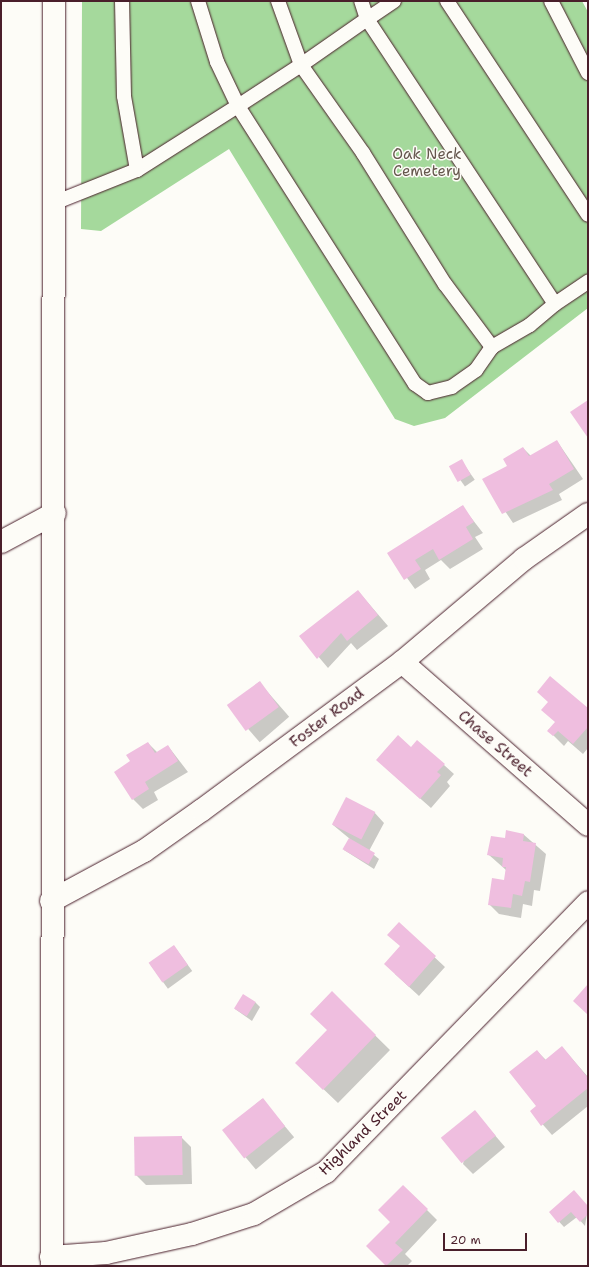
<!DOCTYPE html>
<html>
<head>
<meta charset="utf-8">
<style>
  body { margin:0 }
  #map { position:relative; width:589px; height:1267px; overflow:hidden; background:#fdfcf7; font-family:"Shantell Sans",sans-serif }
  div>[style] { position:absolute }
  .green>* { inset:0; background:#a5d99c }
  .shadow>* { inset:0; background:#0003; transform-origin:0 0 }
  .building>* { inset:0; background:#efbedf; transform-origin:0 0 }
  .roads { filter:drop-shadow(0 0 1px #4a1f2b) drop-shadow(0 0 1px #4a1f2b) }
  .lane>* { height:14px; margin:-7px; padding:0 7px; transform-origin:7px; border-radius:7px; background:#fdfcf7 }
  .street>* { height:22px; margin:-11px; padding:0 11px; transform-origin:11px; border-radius:11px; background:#fdfcf7 }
  .secondary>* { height:22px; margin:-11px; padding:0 11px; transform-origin:11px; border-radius:11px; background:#fdfcf7 }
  span { translate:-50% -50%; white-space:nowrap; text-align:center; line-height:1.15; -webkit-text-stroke:3px #fdfcf7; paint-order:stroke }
  .park-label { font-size:15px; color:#65574d }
  .street-label { font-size:15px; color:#4a1f2b }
  .frame { position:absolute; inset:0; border:2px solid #4a1f2b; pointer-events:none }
  .scale { position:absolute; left:443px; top:1233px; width:84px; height:18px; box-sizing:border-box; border:2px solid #4a1f2b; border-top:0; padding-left:5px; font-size:12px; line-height:14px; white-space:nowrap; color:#4a1f2b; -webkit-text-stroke:3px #fdfcf7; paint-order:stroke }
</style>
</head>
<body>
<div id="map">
  <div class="green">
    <div style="clip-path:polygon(82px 1px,582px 1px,588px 12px,588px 308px,445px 418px,414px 426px,395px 419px,229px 149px,101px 231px,81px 229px)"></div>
  </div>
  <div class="shadow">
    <div style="clip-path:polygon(557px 441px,583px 479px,559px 494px,562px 500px,513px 523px,484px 480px,508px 466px,523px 448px,531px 456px)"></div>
    <div style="left:461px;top:460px;width:24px;height:12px;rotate:55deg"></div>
    <div style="clip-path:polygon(462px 506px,483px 533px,475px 537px,483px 549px,450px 569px,441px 560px,425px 570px,430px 579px,415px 589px,389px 553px)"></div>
    <div style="clip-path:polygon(358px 591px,388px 626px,357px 650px,351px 643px,328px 668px,301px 636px)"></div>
    <div style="left:259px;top:682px;width:46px;height:39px;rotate:49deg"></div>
    <div style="clip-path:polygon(588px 710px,588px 748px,583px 754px,568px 741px,564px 746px,548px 730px)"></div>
    <div style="clip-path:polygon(148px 743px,158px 753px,168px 746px,188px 772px,154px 792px,158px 800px,143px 809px,133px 799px,132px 762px)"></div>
    <div style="clip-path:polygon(411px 749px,444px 765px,454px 774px,447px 782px,450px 786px,431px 808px,388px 770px)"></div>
    <div style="clip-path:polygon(374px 812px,384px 823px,369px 851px,379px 859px,374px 869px,344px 850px,350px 839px,333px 825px)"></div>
    <div style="clip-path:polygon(523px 834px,546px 854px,540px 891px,534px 890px,532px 906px,523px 904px,521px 918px,499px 914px,489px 904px,505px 881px,506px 870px,489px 855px,506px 839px)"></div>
    <div style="clip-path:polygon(399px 924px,445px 967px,419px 996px,395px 974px,401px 947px)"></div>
    <div style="left:174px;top:946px;width:31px;height:30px;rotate:54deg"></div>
    <div style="clip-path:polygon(332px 993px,390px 1050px,338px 1103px,296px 1063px,328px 1030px)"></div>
    <div style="clip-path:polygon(255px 1002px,260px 1007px,252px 1021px,235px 1009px)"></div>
    <div style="clip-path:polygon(562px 1047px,588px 1077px,588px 1106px,552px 1135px,531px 1111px,538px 1106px,537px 1051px,546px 1060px)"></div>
    <div style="left:262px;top:1099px;width:50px;height:50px;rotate:50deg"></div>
    <div style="clip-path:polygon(475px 1112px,505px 1147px,473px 1174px,463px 1164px)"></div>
    <div style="clip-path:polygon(181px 1137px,191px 1147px,192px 1184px,146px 1185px,136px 1175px)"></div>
    <div style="clip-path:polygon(403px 1186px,437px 1220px,405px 1254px,412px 1261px,407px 1266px,387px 1266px,367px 1246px,391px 1222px)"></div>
    <div style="clip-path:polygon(588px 1207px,585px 1226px,577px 1217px,564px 1227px,550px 1212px)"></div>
  </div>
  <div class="building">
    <div style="clip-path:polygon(588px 400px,588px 438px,570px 412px)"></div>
    <div style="clip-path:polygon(557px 440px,574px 469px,549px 484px,553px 490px,502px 514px,482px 479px,507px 466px,503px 459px,523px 447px,529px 456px)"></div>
    <div style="left:462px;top:459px;width:18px;height:15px;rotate:61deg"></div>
    <div style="clip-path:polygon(463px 505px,474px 522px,466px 527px,473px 539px,439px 560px,433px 549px,415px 560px,421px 569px,404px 580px,387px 553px)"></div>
    <div style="clip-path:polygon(358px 590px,378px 615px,347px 641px,341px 633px,317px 659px,299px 636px)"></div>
    <div style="clip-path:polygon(550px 676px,588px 708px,588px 727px,573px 744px,558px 731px,553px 736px,547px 731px,555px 722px,541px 710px,548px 702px,537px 692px)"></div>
    <div style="left:260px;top:681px;width:32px;height:41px;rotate:54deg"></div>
    <div style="clip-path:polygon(398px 735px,411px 747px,417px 740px,445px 764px,437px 772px,441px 775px,420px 799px,376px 760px)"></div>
    <div style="clip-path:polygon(148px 742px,155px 753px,168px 745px,178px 761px,145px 782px,149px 789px,132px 800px,114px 772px,130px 761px,126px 755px)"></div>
    <div style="left:346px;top:797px;width:33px;height:31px;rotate:27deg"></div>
    <div style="clip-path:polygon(506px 830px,524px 834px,523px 841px,536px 843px,530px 882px,525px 881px,522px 896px,513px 894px,511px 908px,488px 905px,492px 878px,504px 880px,506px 867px,502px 867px,503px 858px,487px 855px,491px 836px,505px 838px)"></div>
    <div style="left:349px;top:838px;width:30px;height:13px;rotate:30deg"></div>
    <div style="clip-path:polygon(399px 922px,436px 956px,409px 987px,384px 964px,400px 946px,387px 935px)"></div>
    <div style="left:174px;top:945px;width:24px;height:31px;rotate:55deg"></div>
    <div style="clip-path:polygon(588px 984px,588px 1015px,573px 1001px)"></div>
    <div style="clip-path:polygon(332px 991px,376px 1035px,323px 1090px,295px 1063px,327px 1030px,310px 1014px)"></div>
    <div style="left:243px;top:994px;width:15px;height:17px;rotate:32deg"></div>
    <div style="clip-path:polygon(562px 1046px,588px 1078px,588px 1088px,541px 1126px,530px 1111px,536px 1106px,509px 1072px,537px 1050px,545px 1060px)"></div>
    <div style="left:263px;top:1098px;width:36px;height:52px;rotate:52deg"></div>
    <div style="left:475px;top:1110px;width:33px;height:44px;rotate:51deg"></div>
    <div style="left:182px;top:1136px;width:39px;height:48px;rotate:89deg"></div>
    <div style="clip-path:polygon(403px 1185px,428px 1209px,395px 1243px,403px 1250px,386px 1266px,366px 1246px,390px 1222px,378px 1210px)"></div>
    <div style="clip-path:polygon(574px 1190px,588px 1206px,588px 1214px,580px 1222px,571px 1212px,558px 1223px,549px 1212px)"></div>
  </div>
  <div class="roads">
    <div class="lane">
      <div style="left:278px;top:1px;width:68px;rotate:70.2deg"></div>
      <div style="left:301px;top:65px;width:80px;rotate:-34.9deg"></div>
      <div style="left:367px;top:19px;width:19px;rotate:-108deg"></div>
      <div style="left:394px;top:1px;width:32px;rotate:146deg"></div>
      <div style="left:367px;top:19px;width:341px;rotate:56.6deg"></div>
      <div style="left:555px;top:304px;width:33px;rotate:140deg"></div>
      <div style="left:530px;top:325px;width:44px;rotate:149.9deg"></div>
      <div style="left:492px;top:347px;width:28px;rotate:125deg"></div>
      <div style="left:476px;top:370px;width:29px;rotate:145deg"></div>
      <div style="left:452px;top:387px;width:25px;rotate:166deg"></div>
      <div style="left:428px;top:393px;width:16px;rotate:-145deg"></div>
      <div style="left:415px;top:384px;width:330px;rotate:-122.5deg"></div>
      <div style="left:238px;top:106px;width:75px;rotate:-33.1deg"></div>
      <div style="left:301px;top:65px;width:108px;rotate:54.8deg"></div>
      <div style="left:363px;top:153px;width:155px;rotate:58deg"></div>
      <div style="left:445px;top:284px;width:79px;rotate:53.3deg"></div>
      <div style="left:447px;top:1px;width:256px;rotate:56.6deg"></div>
      <div style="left:551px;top:1px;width:81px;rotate:62.8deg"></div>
      <div style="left:137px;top:170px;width:120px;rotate:-32.4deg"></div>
      <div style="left:238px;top:106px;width:49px;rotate:-115.5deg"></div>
      <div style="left:217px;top:62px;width:64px;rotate:-107.3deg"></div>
      <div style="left:54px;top:203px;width:89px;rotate:-21.7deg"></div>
      <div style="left:137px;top:170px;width:75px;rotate:-100deg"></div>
      <div style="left:124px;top:96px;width:95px;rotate:-91.2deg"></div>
      <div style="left:555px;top:304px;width:40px;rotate:-34deg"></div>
    </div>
    <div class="street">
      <div style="left:1px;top:542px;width:61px;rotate:-28.2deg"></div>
      <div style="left:402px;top:662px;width:247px;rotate:41.2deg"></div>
      <div style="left:51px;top:901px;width:106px;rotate:-28.3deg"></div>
      <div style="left:144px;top:851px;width:71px;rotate:-35.3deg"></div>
      <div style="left:202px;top:810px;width:249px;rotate:-36.5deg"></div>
      <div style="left:402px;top:662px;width:160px;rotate:-40.2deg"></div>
      <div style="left:524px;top:559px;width:78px;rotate:-35.1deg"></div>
      <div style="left:51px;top:1257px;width:55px;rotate:-4.2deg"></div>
      <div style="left:106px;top:1253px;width:88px;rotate:-12.5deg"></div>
      <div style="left:192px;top:1234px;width:65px;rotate:-17.9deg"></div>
      <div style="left:254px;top:1214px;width:83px;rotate:-30.3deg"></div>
      <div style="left:326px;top:1172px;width:376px;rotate:-45.8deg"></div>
    </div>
    <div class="secondary">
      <div style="left:52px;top:1266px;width:1265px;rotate:-89.91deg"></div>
    </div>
  </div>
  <div class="park-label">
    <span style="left:427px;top:163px">Oak Neck<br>Cemetery</span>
  </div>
  <div class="street-label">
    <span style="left:327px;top:718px;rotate:-37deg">Foster Road</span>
    <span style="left:495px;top:744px;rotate:41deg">Chase Street</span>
    <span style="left:363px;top:1133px;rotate:-44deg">Highland Street</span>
  </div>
  <div class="frame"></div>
  <div class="scale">20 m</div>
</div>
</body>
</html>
